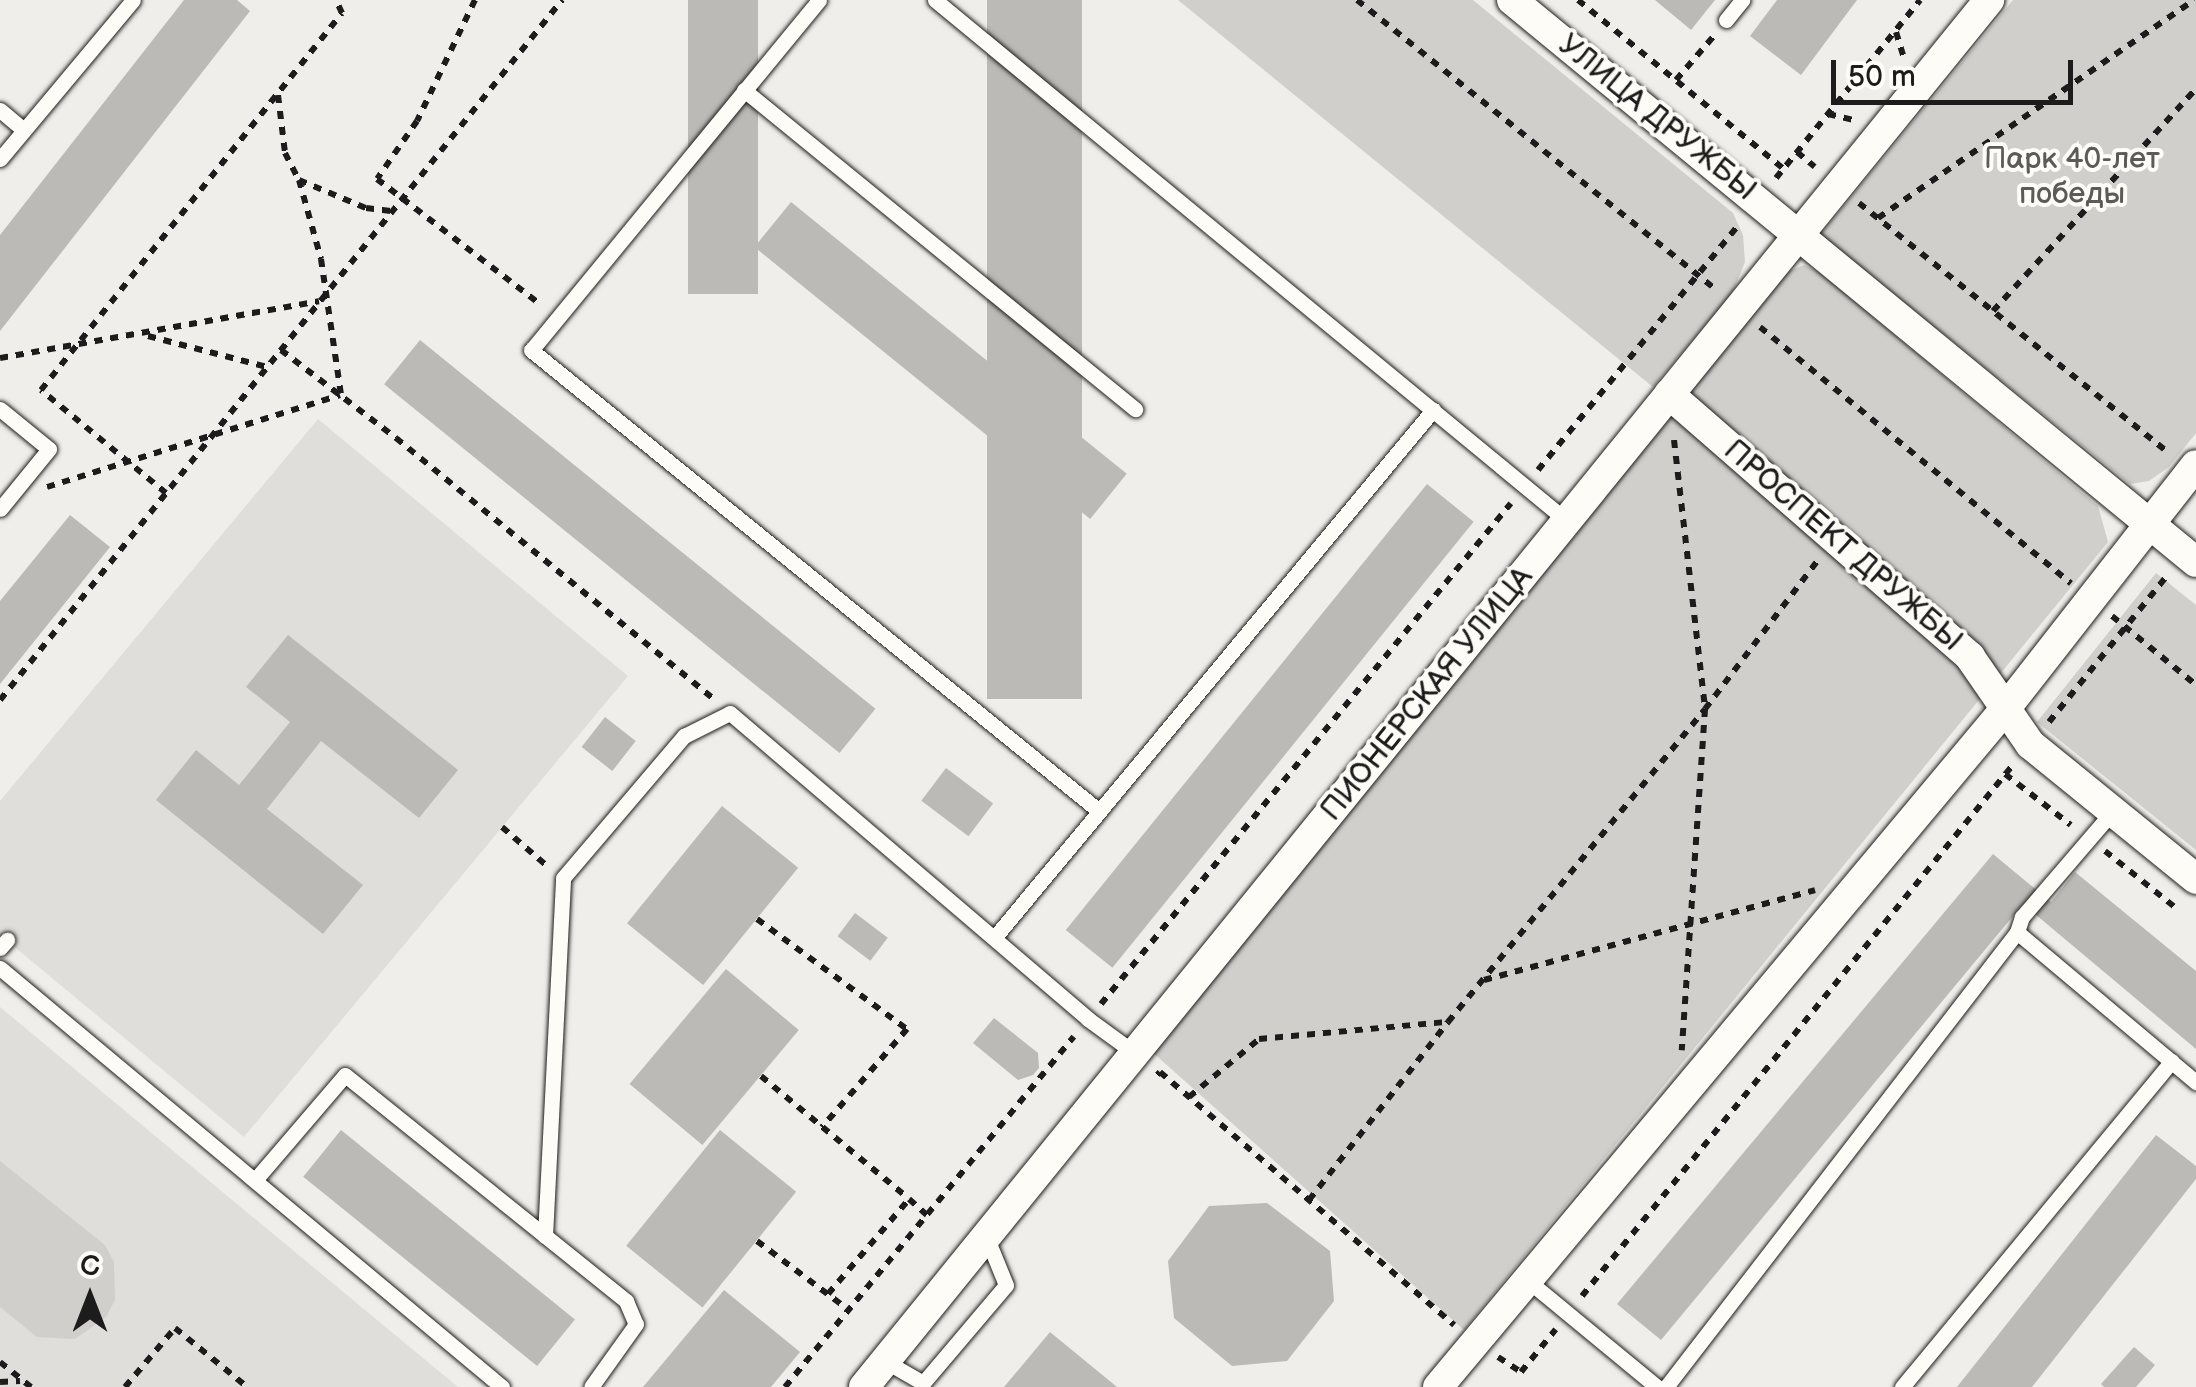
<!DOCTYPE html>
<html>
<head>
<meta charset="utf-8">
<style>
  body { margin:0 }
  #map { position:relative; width:2196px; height:1387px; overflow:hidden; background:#f0eeea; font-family:"Balsamiq Sans",sans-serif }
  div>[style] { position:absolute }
  .built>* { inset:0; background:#e0deda }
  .green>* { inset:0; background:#d0cfcc }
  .building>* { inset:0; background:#bbbab6; transform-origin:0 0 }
  .path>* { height:6px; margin-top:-3px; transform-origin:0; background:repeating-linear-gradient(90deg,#1c1c1c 0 8px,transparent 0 16px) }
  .roads { filter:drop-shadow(0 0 2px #1c1c1c) drop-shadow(0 0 2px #1c1c1c) }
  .lane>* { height:15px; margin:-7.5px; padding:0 7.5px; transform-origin:7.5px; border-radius:7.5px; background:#fdfcf7 }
  .street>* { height:30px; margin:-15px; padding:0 15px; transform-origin:15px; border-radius:15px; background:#fdfcf7 }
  span { translate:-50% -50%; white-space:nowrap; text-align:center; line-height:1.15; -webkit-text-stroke:8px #fdfcf7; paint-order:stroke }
  .street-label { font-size:30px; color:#1c1c1c }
  .park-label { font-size:30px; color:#5b5b5a }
  .north { position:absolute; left:40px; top:1247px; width:100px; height:100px; -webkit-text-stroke:8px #fdfcf7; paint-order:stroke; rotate:0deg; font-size:28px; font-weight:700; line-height:40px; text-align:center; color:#1c1c1c }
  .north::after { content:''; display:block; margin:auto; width:35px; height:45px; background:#1c1c1c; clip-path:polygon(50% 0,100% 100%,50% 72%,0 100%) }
  .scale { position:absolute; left:1831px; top:60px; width:242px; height:45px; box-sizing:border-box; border:5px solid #1c1c1c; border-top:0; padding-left:12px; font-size:30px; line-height:35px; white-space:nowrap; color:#1c1c1c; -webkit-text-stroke:8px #fdfcf7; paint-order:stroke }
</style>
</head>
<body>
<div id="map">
  <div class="built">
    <div style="clip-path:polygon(318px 419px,628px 676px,244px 1137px,0 935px,0 801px)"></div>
    <div style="clip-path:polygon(0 1007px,225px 1194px,458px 1387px,0 1387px)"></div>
  </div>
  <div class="green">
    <div style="clip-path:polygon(1178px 0,1473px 0,1733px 213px,1743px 235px,1745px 262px,1733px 292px,1653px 387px)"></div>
    <div style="clip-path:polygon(2013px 0,2196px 0,2196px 433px,2169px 467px,2149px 481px,2130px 484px,1820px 235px)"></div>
    <div style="clip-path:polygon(1804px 265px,1820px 272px,2098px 506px,2108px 542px,1464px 1330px,1150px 1050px,1789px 271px)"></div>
    <div style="clip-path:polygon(2156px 573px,2196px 605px,2196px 850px,2037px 722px)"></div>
    <div style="clip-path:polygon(0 1161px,105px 1245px,114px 1262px,115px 1300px,106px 1317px,75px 1339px,37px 1337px,0 1307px)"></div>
  </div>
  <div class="building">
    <div style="clip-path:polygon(184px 0,237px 0,250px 11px,0 331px,0 235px)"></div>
    <div style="left:688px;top:0;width:70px;height:294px"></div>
    <div style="left:987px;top:0;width:95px;height:699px"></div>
    <div style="clip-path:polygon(1655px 0,1715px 0,1691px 30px)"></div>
    <div style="clip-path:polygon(1777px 0,1857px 0,1801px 75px,1750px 36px)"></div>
    <div style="left:791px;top:202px;width:432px;height:58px;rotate:39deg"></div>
    <div style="left:420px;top:340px;width:586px;height:57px;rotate:39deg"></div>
    <div style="left:1427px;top:484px;width:60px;height:574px;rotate:39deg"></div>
    <div style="clip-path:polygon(70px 515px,110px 547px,0 684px,0 601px)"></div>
    <div style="clip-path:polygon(288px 635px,458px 770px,419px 818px,321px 741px,267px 809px,363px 885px,323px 934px,156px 800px,196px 750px,239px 785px,290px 722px,246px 687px)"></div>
    <div style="left:605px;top:717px;width:39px;height:38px;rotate:38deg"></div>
    <div style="left:946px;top:768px;width:59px;height:41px;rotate:37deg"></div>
    <div style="left:722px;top:806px;width:98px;height:151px;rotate:39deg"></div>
    <div style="clip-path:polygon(1993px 854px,2051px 902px,2075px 872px,2196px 971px,2196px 1049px,2023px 904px,1661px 1340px,1617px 1304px)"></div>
    <div style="left:855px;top:913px;width:41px;height:29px;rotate:37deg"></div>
    <div style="left:726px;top:969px;width:95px;height:150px;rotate:40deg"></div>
    <div style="clip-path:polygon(994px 1018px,1038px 1053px,1039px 1068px,1033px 1075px,1018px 1080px,973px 1043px)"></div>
    <div style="left:341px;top:1130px;width:301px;height:60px;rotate:39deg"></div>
    <div style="left:720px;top:1130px;width:98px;height:149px;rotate:39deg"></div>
    <div style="clip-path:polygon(2156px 1135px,2196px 1166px,2196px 1179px,2032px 1387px,1957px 1387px)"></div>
    <div style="clip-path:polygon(1267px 1203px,1330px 1251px,1334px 1301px,1287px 1361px,1232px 1366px,1174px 1318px,1168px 1261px,1209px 1206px)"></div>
    <div style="clip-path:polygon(724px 1290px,800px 1352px,771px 1387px,643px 1387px)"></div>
    <div style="clip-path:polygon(1050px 1332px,1117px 1387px,1004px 1387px)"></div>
    <div style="clip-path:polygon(2134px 1347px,2155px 1365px,2136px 1387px,2104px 1387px,2101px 1384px)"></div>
  </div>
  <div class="path">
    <div style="left:475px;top:0;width:134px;rotate:115.6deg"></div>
    <div style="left:417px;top:121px;width:70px;rotate:124.6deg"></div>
    <div style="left:377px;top:179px;width:205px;rotate:37.5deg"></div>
    <div style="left:1357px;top:0;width:461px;rotate:38.9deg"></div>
    <div style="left:1578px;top:0;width:266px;rotate:39.4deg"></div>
    <div style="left:1896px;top:32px;width:27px;rotate:73deg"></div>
    <div style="left:1676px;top:80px;width:57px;rotate:-49.3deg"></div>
    <div style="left:278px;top:95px;width:58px;rotate:83.1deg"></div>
    <div style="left:285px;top:153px;width:30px;rotate:63deg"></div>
    <div style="left:299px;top:180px;width:73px;rotate:22.7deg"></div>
    <div style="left:366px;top:208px;width:25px;rotate:7deg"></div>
    <div style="left:1828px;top:114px;width:28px;rotate:13deg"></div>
    <div style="left:1797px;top:152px;width:23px;rotate:40deg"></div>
    <div style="left:1776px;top:178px;width:229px;rotate:-51deg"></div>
    <div style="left:299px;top:180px;width:82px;rotate:74.4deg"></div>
    <div style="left:321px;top:259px;width:136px;rotate:81.6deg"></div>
    <div style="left:1859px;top:203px;width:397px;rotate:38.9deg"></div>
    <div style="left:1878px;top:218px;width:384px;rotate:-34.6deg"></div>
    <div style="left:1993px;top:311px;width:301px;rotate:-47.6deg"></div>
    <div style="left:1760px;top:327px;width:403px;rotate:39.5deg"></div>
    <div style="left:148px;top:336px;width:123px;rotate:14.6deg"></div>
    <div style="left:281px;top:350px;width:145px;rotate:37.4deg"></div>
    <div style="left:396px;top:438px;width:409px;rotate:39.4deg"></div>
    <div style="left:0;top:358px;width:324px;rotate:-10.1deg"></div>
    <div style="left:1674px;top:440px;width:271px;rotate:83.4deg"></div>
    <div style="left:1705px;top:709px;width:342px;rotate:93.9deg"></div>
    <div style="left:1538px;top:470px;width:318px;rotate:-50.7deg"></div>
    <div style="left:47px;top:487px;width:307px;rotate:-17.4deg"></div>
    <div style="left:166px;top:493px;width:162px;rotate:-140.5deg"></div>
    <div style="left:41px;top:390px;width:482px;rotate:-51.4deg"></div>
    <div style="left:342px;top:13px;width:14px;rotate:-115deg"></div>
    <div style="left:2112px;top:616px;width:109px;rotate:39.4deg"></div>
    <div style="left:0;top:700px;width:898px;rotate:-51.24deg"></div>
    <div style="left:2049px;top:722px;width:188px;rotate:-51.1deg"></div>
    <div style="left:2005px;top:774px;width:83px;rotate:37.7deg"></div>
    <div style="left:502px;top:827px;width:58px;rotate:40.8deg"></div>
    <div style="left:2105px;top:851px;width:91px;rotate:38.8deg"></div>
    <div style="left:757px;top:919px;width:186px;rotate:36.3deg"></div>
    <div style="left:907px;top:1029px;width:130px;rotate:130.9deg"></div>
    <div style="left:1484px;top:980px;width:343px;rotate:-15.2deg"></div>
    <div style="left:1101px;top:1004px;width:647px;rotate:-50.7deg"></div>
    <div style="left:1157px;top:1075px;width:4px;rotate:-45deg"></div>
    <div style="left:1160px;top:1072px;width:388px;rotate:40.7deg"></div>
    <div style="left:761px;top:1076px;width:192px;rotate:39.7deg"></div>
    <div style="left:1189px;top:1097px;width:91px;rotate:-39.6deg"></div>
    <div style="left:1259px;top:1039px;width:189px;rotate:-5.2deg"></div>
    <div style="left:1309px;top:1200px;width:226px;rotate:-52deg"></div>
    <div style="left:1448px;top:1022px;width:405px;rotate:-50.6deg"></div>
    <div style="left:1705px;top:709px;width:188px;rotate:-52.8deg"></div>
    <div style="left:757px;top:1241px;width:115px;rotate:36.9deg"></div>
    <div style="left:828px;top:1294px;width:125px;rotate:-49.5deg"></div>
    <div style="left:909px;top:1199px;width:24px;rotate:42deg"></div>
    <div style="left:1582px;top:1296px;width:682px;rotate:-50.95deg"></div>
    <div style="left:1498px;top:1357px;width:27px;rotate:33deg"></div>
    <div style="left:1521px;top:1372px;width:55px;rotate:-50.9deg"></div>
    <div style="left:0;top:1362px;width:40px;rotate:39deg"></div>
    <div style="left:0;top:1382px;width:20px;rotate:-3deg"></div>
    <div style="left:125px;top:1387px;width:77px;rotate:-49.7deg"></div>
    <div style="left:175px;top:1328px;width:93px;rotate:39.3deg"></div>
    <div style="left:785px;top:1387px;width:454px;rotate:-50.5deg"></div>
  </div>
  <div class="roads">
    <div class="lane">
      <div style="left:819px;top:0;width:453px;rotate:129.4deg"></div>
      <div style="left:531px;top:350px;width:732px;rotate:39.06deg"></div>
      <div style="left:935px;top:0;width:819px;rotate:39.5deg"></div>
      <div style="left:1726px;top:20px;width:26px;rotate:-51deg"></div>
      <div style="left:744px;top:90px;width:505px;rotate:39.21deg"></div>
      <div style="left:0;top:110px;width:31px;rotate:40deg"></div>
      <div style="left:0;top:159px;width:207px;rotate:-50.1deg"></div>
      <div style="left:0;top:409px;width:63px;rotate:39.2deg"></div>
      <div style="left:49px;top:449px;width:77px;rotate:129.2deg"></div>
      <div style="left:2017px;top:932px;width:234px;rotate:40deg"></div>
      <div style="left:994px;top:938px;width:687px;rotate:-50.26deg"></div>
      <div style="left:0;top:948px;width:11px;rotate:-49deg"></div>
      <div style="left:0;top:968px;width:654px;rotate:39.85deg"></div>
      <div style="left:255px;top:1180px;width:138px;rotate:-49.4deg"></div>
      <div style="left:345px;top:1075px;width:361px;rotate:38.8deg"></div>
      <div style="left:626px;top:1301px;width:25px;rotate:67deg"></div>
      <div style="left:636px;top:1324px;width:77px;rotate:125.5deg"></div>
      <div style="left:545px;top:1236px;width:358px;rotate:-87.1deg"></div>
      <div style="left:563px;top:878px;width:187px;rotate:-49.6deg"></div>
      <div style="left:684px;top:736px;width:51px;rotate:-26.6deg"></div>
      <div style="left:730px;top:713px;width:471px;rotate:40.5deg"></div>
      <div style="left:1088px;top:1019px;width:59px;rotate:36.1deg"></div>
      <div style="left:1526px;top:1279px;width:170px;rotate:39.5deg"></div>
      <div style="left:885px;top:1361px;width:44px;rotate:30.1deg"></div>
      <div style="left:923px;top:1383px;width:128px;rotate:-49.7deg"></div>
      <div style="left:1006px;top:1285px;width:53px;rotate:-112.2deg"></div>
      <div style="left:1666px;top:1387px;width:575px;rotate:-52.35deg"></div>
      <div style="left:2017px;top:932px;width:16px;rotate:-72deg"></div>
      <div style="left:2022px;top:917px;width:138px;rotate:-49.4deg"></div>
      <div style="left:1902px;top:1387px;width:423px;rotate:-50.4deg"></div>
    </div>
    <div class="street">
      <div style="left:1512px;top:0;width:885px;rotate:39.41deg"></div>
      <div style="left:1669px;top:394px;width:400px;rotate:41.1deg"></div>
      <div style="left:1970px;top:657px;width:106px;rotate:55.4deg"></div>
      <div style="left:2030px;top:744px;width:214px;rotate:39.1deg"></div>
      <div style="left:864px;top:1387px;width:1786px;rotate:-50.95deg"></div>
      <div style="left:1438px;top:1387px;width:885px;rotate:-50.09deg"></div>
      <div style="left:2006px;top:708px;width:308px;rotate:-52deg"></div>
    </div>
  </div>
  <div class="street-label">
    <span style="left:1657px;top:118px;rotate:39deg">УЛИЦА ДРУЖБЫ</span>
    <span style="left:1843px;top:546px;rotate:41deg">ПРОСПЕКТ ДРУЖБЫ</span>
    <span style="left:1427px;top:694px;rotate:-51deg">ПИОНЕРСКАЯ УЛИЦА</span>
  </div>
  <div class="park-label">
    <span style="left:2072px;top:176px">Парк 40-лет<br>победы</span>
  </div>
  <div class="north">С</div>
  <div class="scale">50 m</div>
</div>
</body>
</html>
